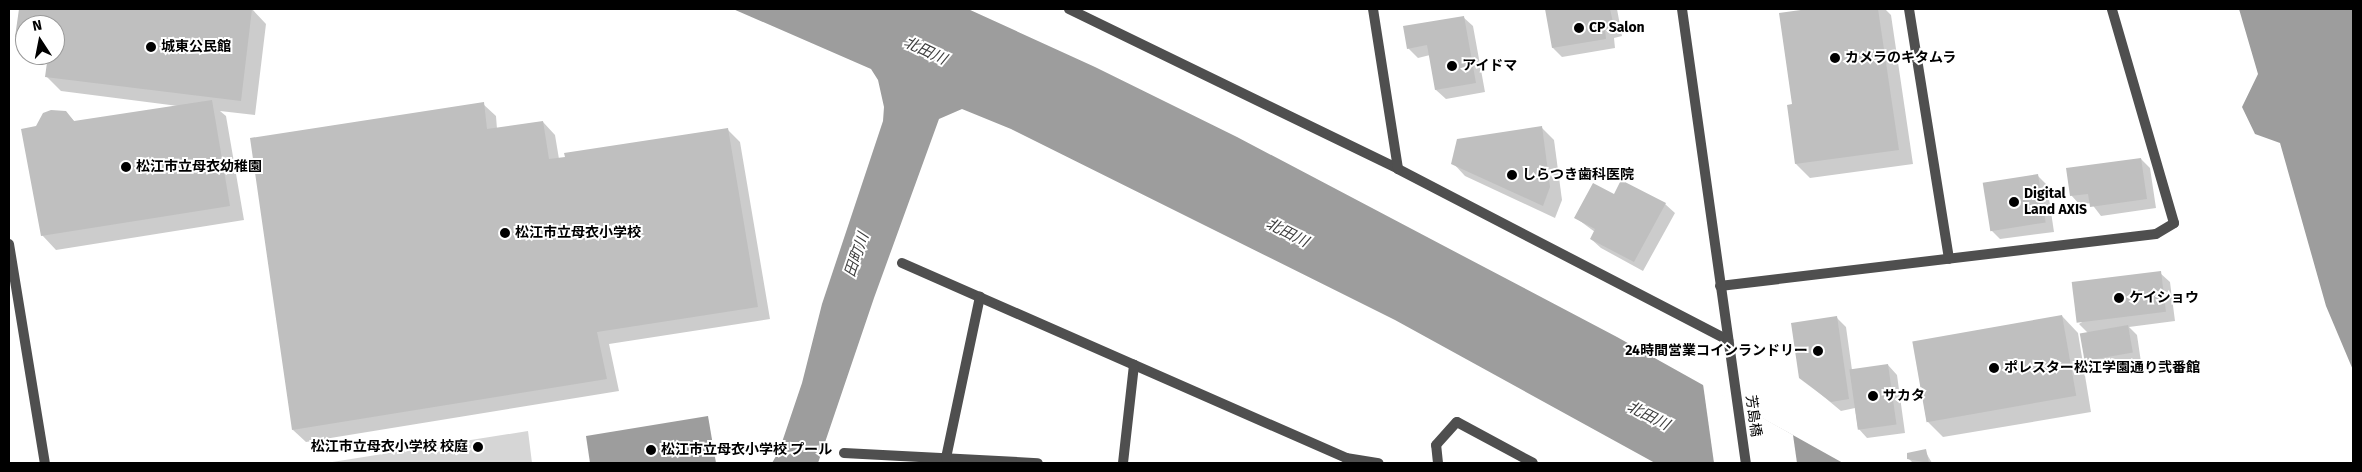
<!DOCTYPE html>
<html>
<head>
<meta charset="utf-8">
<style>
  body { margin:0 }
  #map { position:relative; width:2362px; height:472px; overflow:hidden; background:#fff; font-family:"Fira Sans","Noto Sans JP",sans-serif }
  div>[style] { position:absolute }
  .green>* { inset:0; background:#d6d6d6 }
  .water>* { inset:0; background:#9d9d9d }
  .pier>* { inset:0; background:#fff }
  .shadow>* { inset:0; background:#0003 }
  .building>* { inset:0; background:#bfbfbf; transform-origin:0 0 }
  .minor>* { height:10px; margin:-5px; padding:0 5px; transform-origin:5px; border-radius:5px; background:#4f4f4f }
  .tertiary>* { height:10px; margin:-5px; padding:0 5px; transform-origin:5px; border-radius:5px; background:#4f4f4f }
  .dots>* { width:14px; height:14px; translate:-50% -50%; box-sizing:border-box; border:2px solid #fff; border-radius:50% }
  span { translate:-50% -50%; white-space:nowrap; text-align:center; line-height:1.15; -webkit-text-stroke:4px #fff; paint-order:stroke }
  .poi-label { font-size:14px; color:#000; font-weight:700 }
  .left { translate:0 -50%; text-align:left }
  .right { translate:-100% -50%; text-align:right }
  .street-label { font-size:14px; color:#000 }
  .water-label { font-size:15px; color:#3e3e3e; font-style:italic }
  .frame { position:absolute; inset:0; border:10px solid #000; pointer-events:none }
  .north { position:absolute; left:15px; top:15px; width:50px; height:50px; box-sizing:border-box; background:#fff; border:1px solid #999; border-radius:50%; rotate:349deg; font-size:14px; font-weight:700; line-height:20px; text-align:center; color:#000 }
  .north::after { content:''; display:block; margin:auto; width:18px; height:22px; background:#000; clip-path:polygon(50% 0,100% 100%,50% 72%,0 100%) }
</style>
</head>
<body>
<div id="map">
  <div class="green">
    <div style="clip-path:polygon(528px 431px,532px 463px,326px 463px)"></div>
  </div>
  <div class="water">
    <div style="clip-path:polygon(733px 9px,968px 9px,1095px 67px,1237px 137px,1617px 337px,1843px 463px,1655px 463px,1395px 320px,1011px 129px,962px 109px,939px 119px,874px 298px,818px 463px,772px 463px,779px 451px,802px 383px,822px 304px,883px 121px,884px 107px,878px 80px,871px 69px)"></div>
    <div style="clip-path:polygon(2239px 9px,2353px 9px,2353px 370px,2326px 306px,2280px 143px,2255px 134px,2242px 107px,2258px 74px)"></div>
    <div style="clip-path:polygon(708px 416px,716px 463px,590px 463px,586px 436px)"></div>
  </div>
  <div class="pier">
    <div style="clip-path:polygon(1703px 384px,1793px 435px,1797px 463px,1714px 463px)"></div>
  </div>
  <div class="shadow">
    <div style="clip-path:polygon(20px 9px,252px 9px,266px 24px,255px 115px,220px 111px,226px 116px,244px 220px,56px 250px,42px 235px,36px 127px,65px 112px,75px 122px,178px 106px,61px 91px,47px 77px,49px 55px,55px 55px,55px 25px,25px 25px,25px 45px,16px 36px)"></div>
    <div style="clip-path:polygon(1546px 9px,1617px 9px,1622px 36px,1614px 38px,1615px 48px,1562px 57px,1553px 48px)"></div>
    <div style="clip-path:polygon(1817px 9px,1885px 9px,1891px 15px,1913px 164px,1810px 178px,1796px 164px,1793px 105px,1780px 14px)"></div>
    <div style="clip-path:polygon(1463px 17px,1473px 26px,1485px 92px,1446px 99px,1436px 90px,1430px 55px,1418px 58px,1408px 48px)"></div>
    <div style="clip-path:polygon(483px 104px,496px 116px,497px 129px,543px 122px,555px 135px,559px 159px,727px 129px,740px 142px,770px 319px,609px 344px,619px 391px,306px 442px,293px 430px)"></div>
    <div style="clip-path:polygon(1541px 127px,1554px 140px,1562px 200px,1555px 218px,1465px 176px,1453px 163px)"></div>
    <div style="clip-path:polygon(2141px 159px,2150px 168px,2156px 208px,2101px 216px,2091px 203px,2080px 205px,2071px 195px)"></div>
    <div style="clip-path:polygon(2037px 175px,2047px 185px,2054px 232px,2000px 239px,1991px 230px)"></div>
    <div style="clip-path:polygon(1614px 196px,1665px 204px,1675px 213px,1643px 271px,1601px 248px,1591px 239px,1595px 232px,1576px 218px)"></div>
    <div style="clip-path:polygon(2160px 273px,2170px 282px,2175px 321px,2129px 327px,2137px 335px,2141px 362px,2096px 371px,2086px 361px,2088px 333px,2079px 324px)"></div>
    <div style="clip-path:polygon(2062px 316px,2078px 333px,2091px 412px,1943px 437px,1927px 421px)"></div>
    <div style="clip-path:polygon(1837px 318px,1846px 327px,1852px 370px,1888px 365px,1897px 375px,1905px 433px,1867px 438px,1858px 428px,1855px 408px,1841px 411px,1800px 377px)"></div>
    <div style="clip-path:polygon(1925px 451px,1932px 463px,1913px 463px,1909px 459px)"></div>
  </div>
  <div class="building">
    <div style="clip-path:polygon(19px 9px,252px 9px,241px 101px,45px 77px,48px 55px,55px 55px,55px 25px,25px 25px,25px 38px,15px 37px)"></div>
    <div style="clip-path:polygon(1545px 9px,1610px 9px,1614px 27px,1605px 29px,1606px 39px,1552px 48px)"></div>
    <div style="clip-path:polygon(1808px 9px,1878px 9px,1899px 150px,1795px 164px,1787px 105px,1792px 104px,1779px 13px)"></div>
    <div style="clip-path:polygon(1464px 16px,1476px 83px,1435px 90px,1427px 45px,1407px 49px,1403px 26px)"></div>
    <div style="clip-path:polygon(212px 100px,230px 206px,41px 236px,21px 129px,36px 126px,43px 113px,51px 110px,66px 111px,74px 121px)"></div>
    <div style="clip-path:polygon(484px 102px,487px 129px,543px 121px,549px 159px,565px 157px,564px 153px,728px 128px,758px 307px,597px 332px,607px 379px,292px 430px,250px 138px)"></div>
    <div style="clip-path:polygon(1542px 126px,1550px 187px,1543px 206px,1451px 164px,1457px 139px)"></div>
    <div style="clip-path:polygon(2141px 158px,2147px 199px,2090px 207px,2088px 194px,2070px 196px,2066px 168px)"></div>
    <div style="left:2038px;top:174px;width:49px;height:56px;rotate:81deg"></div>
    <div style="clip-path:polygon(1621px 180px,1666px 203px,1634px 262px,1590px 239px,1595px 229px,1574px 218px,1593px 183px,1614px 194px)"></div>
    <div style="left:2161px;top:271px;width:41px;height:90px;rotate:83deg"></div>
    <div style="left:2062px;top:315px;width:82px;height:152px;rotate:80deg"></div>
    <div style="clip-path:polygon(1837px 316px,1849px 399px,1831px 402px,1799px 378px,1791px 323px)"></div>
    <div style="left:2128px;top:325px;width:28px;height:49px;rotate:80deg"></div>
    <div style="left:1888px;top:364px;width:61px;height:39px;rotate:82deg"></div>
    <div style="clip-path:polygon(1926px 449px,1929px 463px,1907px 459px,1907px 453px)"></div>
  </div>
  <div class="minor">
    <div style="left:1069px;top:9px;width:366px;rotate:25.9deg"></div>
    <div style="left:1398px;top:169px;width:372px;rotate:27.4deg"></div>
    <div style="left:1373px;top:9px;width:162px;rotate:81.1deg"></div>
    <div style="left:1909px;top:9px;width:253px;rotate:80.9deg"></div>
    <div style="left:9px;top:244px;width:222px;rotate:80.7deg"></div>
    <div style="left:902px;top:263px;width:485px;rotate:23.7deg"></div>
    <div style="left:1346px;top:458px;width:33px;rotate:9deg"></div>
    <div style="left:1720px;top:286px;width:439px;rotate:-6.8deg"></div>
    <div style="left:2156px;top:234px;width:21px;rotate:-31deg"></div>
    <div style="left:2174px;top:223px;width:223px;rotate:-106.2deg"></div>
    <div style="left:844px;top:453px;width:194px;rotate:3deg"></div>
    <div style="left:946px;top:458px;width:165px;rotate:-78.1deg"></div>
    <div style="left:1123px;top:463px;width:99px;rotate:-83.6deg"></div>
    <div style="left:1438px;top:463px;width:18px;rotate:-96deg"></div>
    <div style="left:1436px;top:445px;width:31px;rotate:-48deg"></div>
    <div style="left:1457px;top:422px;width:86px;rotate:28.3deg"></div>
  </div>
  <div class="tertiary">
    <div style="left:1682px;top:9px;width:458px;rotate:82deg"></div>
  </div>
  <div class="dots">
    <div style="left:1579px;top:28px;background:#000"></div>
    <div style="left:151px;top:47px;background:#000"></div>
    <div style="left:1835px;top:58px;background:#000"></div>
    <div style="left:1452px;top:66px;background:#000"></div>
    <div style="left:126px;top:167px;background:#000"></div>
    <div style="left:1512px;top:175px;background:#000"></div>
    <div style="left:2014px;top:202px;background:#000"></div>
    <div style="left:505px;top:233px;background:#000"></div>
    <div style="left:2119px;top:298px;background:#000"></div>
    <div style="left:1818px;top:351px;background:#000"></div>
    <div style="left:1994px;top:368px;background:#000"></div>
    <div style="left:1873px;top:396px;background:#000"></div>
    <div style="left:478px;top:447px;background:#000"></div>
    <div style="left:651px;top:450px;background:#000"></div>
  </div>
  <div class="poi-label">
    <span class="left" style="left:1589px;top:28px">CP Salon</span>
    <span class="left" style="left:161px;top:47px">城東公民館</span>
    <span class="left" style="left:1845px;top:58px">カメラのキタムラ</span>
    <span class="left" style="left:1462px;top:66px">アイドマ</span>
    <span class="left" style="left:136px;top:167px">松江市立母衣幼稚園</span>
    <span class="left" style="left:1522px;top:175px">しらつき歯科医院</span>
    <span class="left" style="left:2024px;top:202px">Digital<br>Land AXIS</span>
    <span class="left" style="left:515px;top:233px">松江市立母衣小学校</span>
    <span class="left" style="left:2129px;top:298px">ケイショウ</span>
    <span class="right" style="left:1808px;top:351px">24時間営業コインランドリー</span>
    <span class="left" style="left:2004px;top:368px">ポレスター松江学園通り弐番館</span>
    <span class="left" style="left:1883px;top:396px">サカタ</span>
    <span class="right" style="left:468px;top:447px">松江市立母衣小学校 校庭</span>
    <span class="left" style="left:661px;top:450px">松江市立母衣小学校 プール</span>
  </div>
  <div class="street-label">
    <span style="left:1753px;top:416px;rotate:82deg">芳島橋</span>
  </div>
  <div class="water-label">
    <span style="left:925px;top:51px;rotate:25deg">北田川</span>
    <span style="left:1287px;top:233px;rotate:27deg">北田川</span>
    <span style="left:857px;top:255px;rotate:-71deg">田町川</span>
    <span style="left:1648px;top:416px;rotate:27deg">北田川</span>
  </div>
  <div class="frame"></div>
  <div class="north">N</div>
</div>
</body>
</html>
